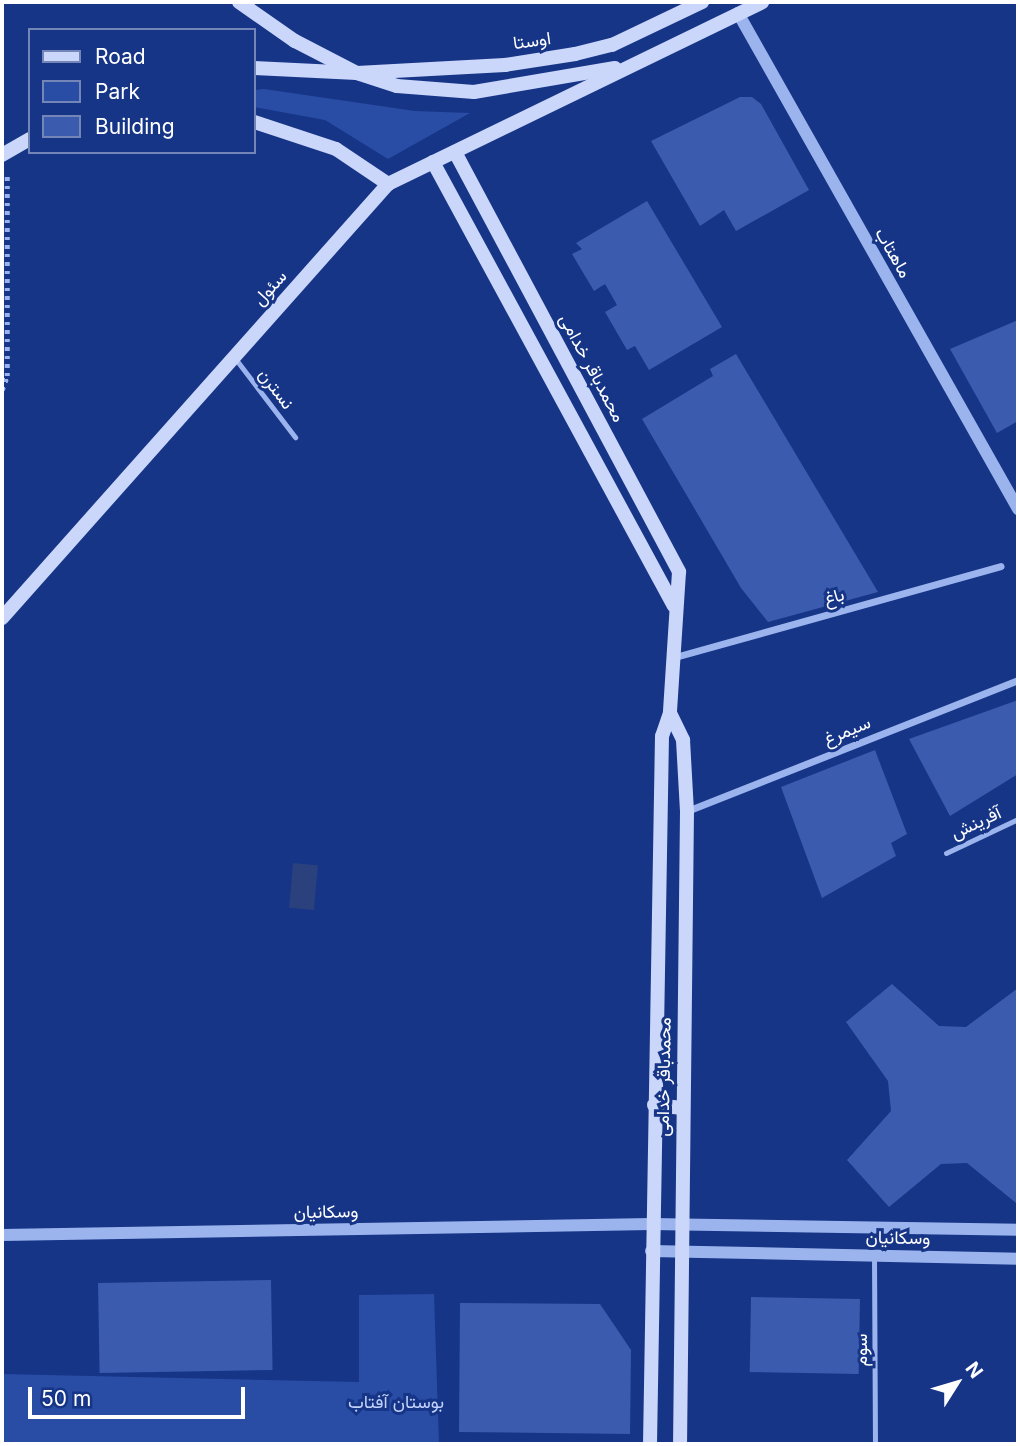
<!DOCTYPE html>
<html>
<head>
<meta charset="utf-8">
<style>
  body { margin:0 }
  #map { position:relative; width:1020px; height:1446px; overflow:hidden; background:#163587; font-family:Inter,Vazirmatn,sans-serif }
  div>[style] { position:absolute }
  .green>* { inset:0; background:#294ca5 }
  .water>* { inset:0; background:#2a417e; transform-origin:0 0 }
  .building>* { inset:0; background:#3b5baf; transform-origin:0 0 }
  .path>* { height:4.5px; margin-top:-2.25px; transform-origin:0; background:repeating-linear-gradient(90deg,#9cb4ee 0 3.5px,transparent 0 8.5px) }
  .service>* { height:5px; margin:-2.5px; padding:0 2.5px; transform-origin:2.5px; border-radius:2.5px; background:#9cb4ee }
  .minor>* { height:7px; margin:-3.5px; padding:0 3.5px; transform-origin:3.5px; border-radius:3.5px; background:#9cb4ee }
  .tertiary>* { height:12px; margin:-6px; padding:0 6px; transform-origin:6px; border-radius:6px; background:#9cb4ee }
  .secondary>* { height:14px; margin:-7px; padding:0 7px; transform-origin:7px; border-radius:7px; background:#cad6fa }
  span { translate:-50% -50%; white-space:nowrap; text-align:center; line-height:1.15; -webkit-text-stroke:6px #163587; paint-order:stroke }
  .street-label { font-size:18px; color:#fff }
  .park-label { font-size:18px; color:#c2d2fa }
  .frame { position:absolute; inset:0; border:4px solid #fff; pointer-events:none }
  .legend { position:absolute; left:28px; top:28px; width:228px; height:126px; box-sizing:border-box; background:#163587; border:2px solid #7386b7; margin:0; padding:9px 12px; list-style:none; font-size:21px; color:#fff }
  .legend li { display:flex; align-items:center; gap:14px; height:35px }
  .legend b { width:35px; border:2px solid #7386b7 }
  .north { position:absolute; left:922px; top:1348px; width:70px; height:70px; -webkit-text-stroke:5px #163587; paint-order:stroke; rotate:53deg; font-size:19px; font-weight:700; line-height:28px; text-align:center; color:#fff }
  .north::after { content:''; display:block; margin:auto; width:24px; height:32px; background:#fff; clip-path:polygon(50% 0,100% 100%,50% 72%,0 100%) }
  .scale { position:absolute; left:28px; top:1387px; width:217px; height:32px; box-sizing:border-box; border:4px solid #fff; border-top:0; padding-left:9px; font-size:21px; line-height:24px; white-space:nowrap; color:#fff; -webkit-text-stroke:5px #163587; paint-order:stroke }
</style>
</head>
<body>
<div id="map">
  <div class="green">
    <div style="clip-path:polygon(264px 89px,415px 111px,470px 113px,388px 159px,325px 120px,254px 107px,254px 90px)"></div>
    <div style="clip-path:polygon(434px 1294px,439px 1444px,2px 1444px,2px 1374px,359px 1382px,359px 1295px)"></div>
  </div>
  <div class="water">
    <div style="left:293px;top:863px;width:25px;height:45px;rotate:5deg"></div>
  </div>
  <div class="building">
    <div style="clip-path:polygon(740px 97px,752px 97px,761px 104px,809px 190px,736px 231px,724px 210px,700px 226px,651px 141px)"></div>
    <div style="clip-path:polygon(647px 201px,722px 327px,649px 370px,635px 346px,627px 350px,605px 312px,617px 305px,605px 284px,594px 291px,572px 254px,582px 249px,576px 243px)"></div>
    <div style="clip-path:polygon(1018px 320px,1018px 421px,997px 433px,950px 349px)"></div>
    <div style="clip-path:polygon(736px 354px,878px 592px,768px 622px,741px 588px,642px 419px,713px 376px,710px 369px)"></div>
    <div style="clip-path:polygon(1018px 700px,1018px 774px,950px 816px,909px 739px)"></div>
    <div style="clip-path:polygon(875px 750px,907px 834px,891px 843px,896px 856px,822px 898px,781px 787px)"></div>
    <div style="clip-path:polygon(892px 984px,939px 1026px,966px 1027px,1018px 988px,1016px 1203px,967px 1163px,941px 1164px,889px 1207px,847px 1160px,891px 1111px,888px 1081px,846px 1022px)"></div>
    <div style="left:271px;top:1280px;width:90px;height:173px;rotate:89deg"></div>
    <div style="left:751px;top:1297px;width:109px;height:75px;rotate:1deg"></div>
    <div style="clip-path:polygon(460px 1303px,600px 1304px,631px 1350px,630px 1434px,459px 1432px)"></div>
  </div>
  <div class="path">
    <div style="left:2px;top:390px;width:15px;rotate:-70deg"></div>
    <div style="left:7px;top:376px;width:201px;rotate:-90deg"></div>
  </div>
  <div class="service">
    <div style="left:234px;top:357px;width:101px;rotate:52.7deg"></div>
    <div style="left:946px;top:853px;width:80px;rotate:-25.3deg"></div>
    <div style="left:874px;top:1255px;width:189px;rotate:89.7deg"></div>
  </div>
  <div class="minor">
    <div style="left:675px;top:657px;width:338px;rotate:-15.6deg"></div>
    <div style="left:687px;top:811px;width:356px;rotate:-21.6deg"></div>
  </div>
  <div class="tertiary">
    <div style="left:738px;top:13px;width:570px;rotate:60.55deg"></div>
    <div style="left:2px;top:1235px;width:649px;rotate:-0.97deg"></div>
    <div style="left:651px;top:1224px;width:367px;rotate:0.9deg"></div>
    <div style="left:651px;top:1251px;width:367px;rotate:1.2deg"></div>
  </div>
  <div class="secondary">
    <div style="left:239px;top:2px;width:68px;rotate:34.9deg"></div>
    <div style="left:295px;top:41px;width:70px;rotate:27.3deg"></div>
    <div style="left:357px;top:73px;width:148px;rotate:-3.1deg"></div>
    <div style="left:505px;top:65px;width:71px;rotate:-8.9deg"></div>
    <div style="left:575px;top:54px;width:38px;rotate:-14deg"></div>
    <div style="left:612px;top:45px;width:100px;rotate:-25.5deg"></div>
    <div style="left:254px;top:68px;width:103px;rotate:2.8deg"></div>
    <div style="left:357px;top:73px;width:42px;rotate:18deg"></div>
    <div style="left:397px;top:86px;width:77px;rotate:4.5deg"></div>
    <div style="left:474px;top:92px;width:143px;rotate:-9.7deg"></div>
    <div style="left:254px;top:122px;width:86px;rotate:18.2deg"></div>
    <div style="left:336px;top:149px;width:63px;rotate:33.9deg"></div>
    <div style="left:455px;top:152px;width:476px;rotate:61.9deg"></div>
    <div style="left:679px;top:572px;width:141px;rotate:93.7deg"></div>
    <div style="left:670px;top:713px;width:24px;rotate:109deg"></div>
    <div style="left:662px;top:736px;width:708px;rotate:90.97deg"></div>
    <div style="left:2px;top:155px;width:32px;rotate:-30deg"></div>
    <div style="left:433px;top:162px;width:505px;rotate:61.51deg"></div>
    <div style="left:2px;top:618px;width:581px;rotate:-48.35deg"></div>
    <div style="left:388px;top:184px;width:416px;rotate:-25.9deg"></div>
    <div style="left:670px;top:713px;width:30px;rotate:64deg"></div>
    <div style="left:683px;top:740px;width:71px;rotate:86.8deg"></div>
    <div style="left:687px;top:811px;width:633px;rotate:90.63deg"></div>
    <div style="left:654px;top:1105px;width:29px;rotate:6deg"></div>
  </div>
  <div class="street-label">
    <span style="left:532px;top:41px;rotate:-8deg">اوستا</span>
    <span style="left:893px;top:253px;rotate:60deg">ماهتاب</span>
    <span style="left:270px;top:288px;rotate:-48deg">سئول</span>
    <span style="left:592px;top:368px;rotate:62deg">محمدباقر خدامی</span>
    <span style="left:276px;top:389px;rotate:53deg">نسترن</span>
    <span style="left:834px;top:597px;rotate:-16deg">باغ</span>
    <span style="left:847px;top:731px;rotate:-22deg">سیمرغ</span>
    <span style="left:976px;top:823px;rotate:-25deg">آفرینش</span>
    <span style="left:664px;top:1077px;rotate:-89deg">محمدباقر خدامی</span>
    <span style="left:326px;top:1212px;rotate:-1deg">وسکانیان</span>
    <span style="left:898px;top:1238px;rotate:1deg">وسکانیان</span>
    <span style="left:861px;top:1350px;rotate:-90deg">سوم</span>
  </div>
  <div class="park-label">
    <span style="left:396px;top:1402px">بوستان آفتاب</span>
  </div>
  <div class="frame"></div>
  <ul class="legend">
  <li><b style="height:9px;background:#cad6fa"></b>Road</li>
  <li><b style="height:19px;background:#294ca5"></b>Park</li>
  <li><b style="height:19px;background:#3b5baf"></b>Building</li>
  </ul>
  <div class="north">N</div>
  <div class="scale">50 m</div>
</div>
</body>
</html>
